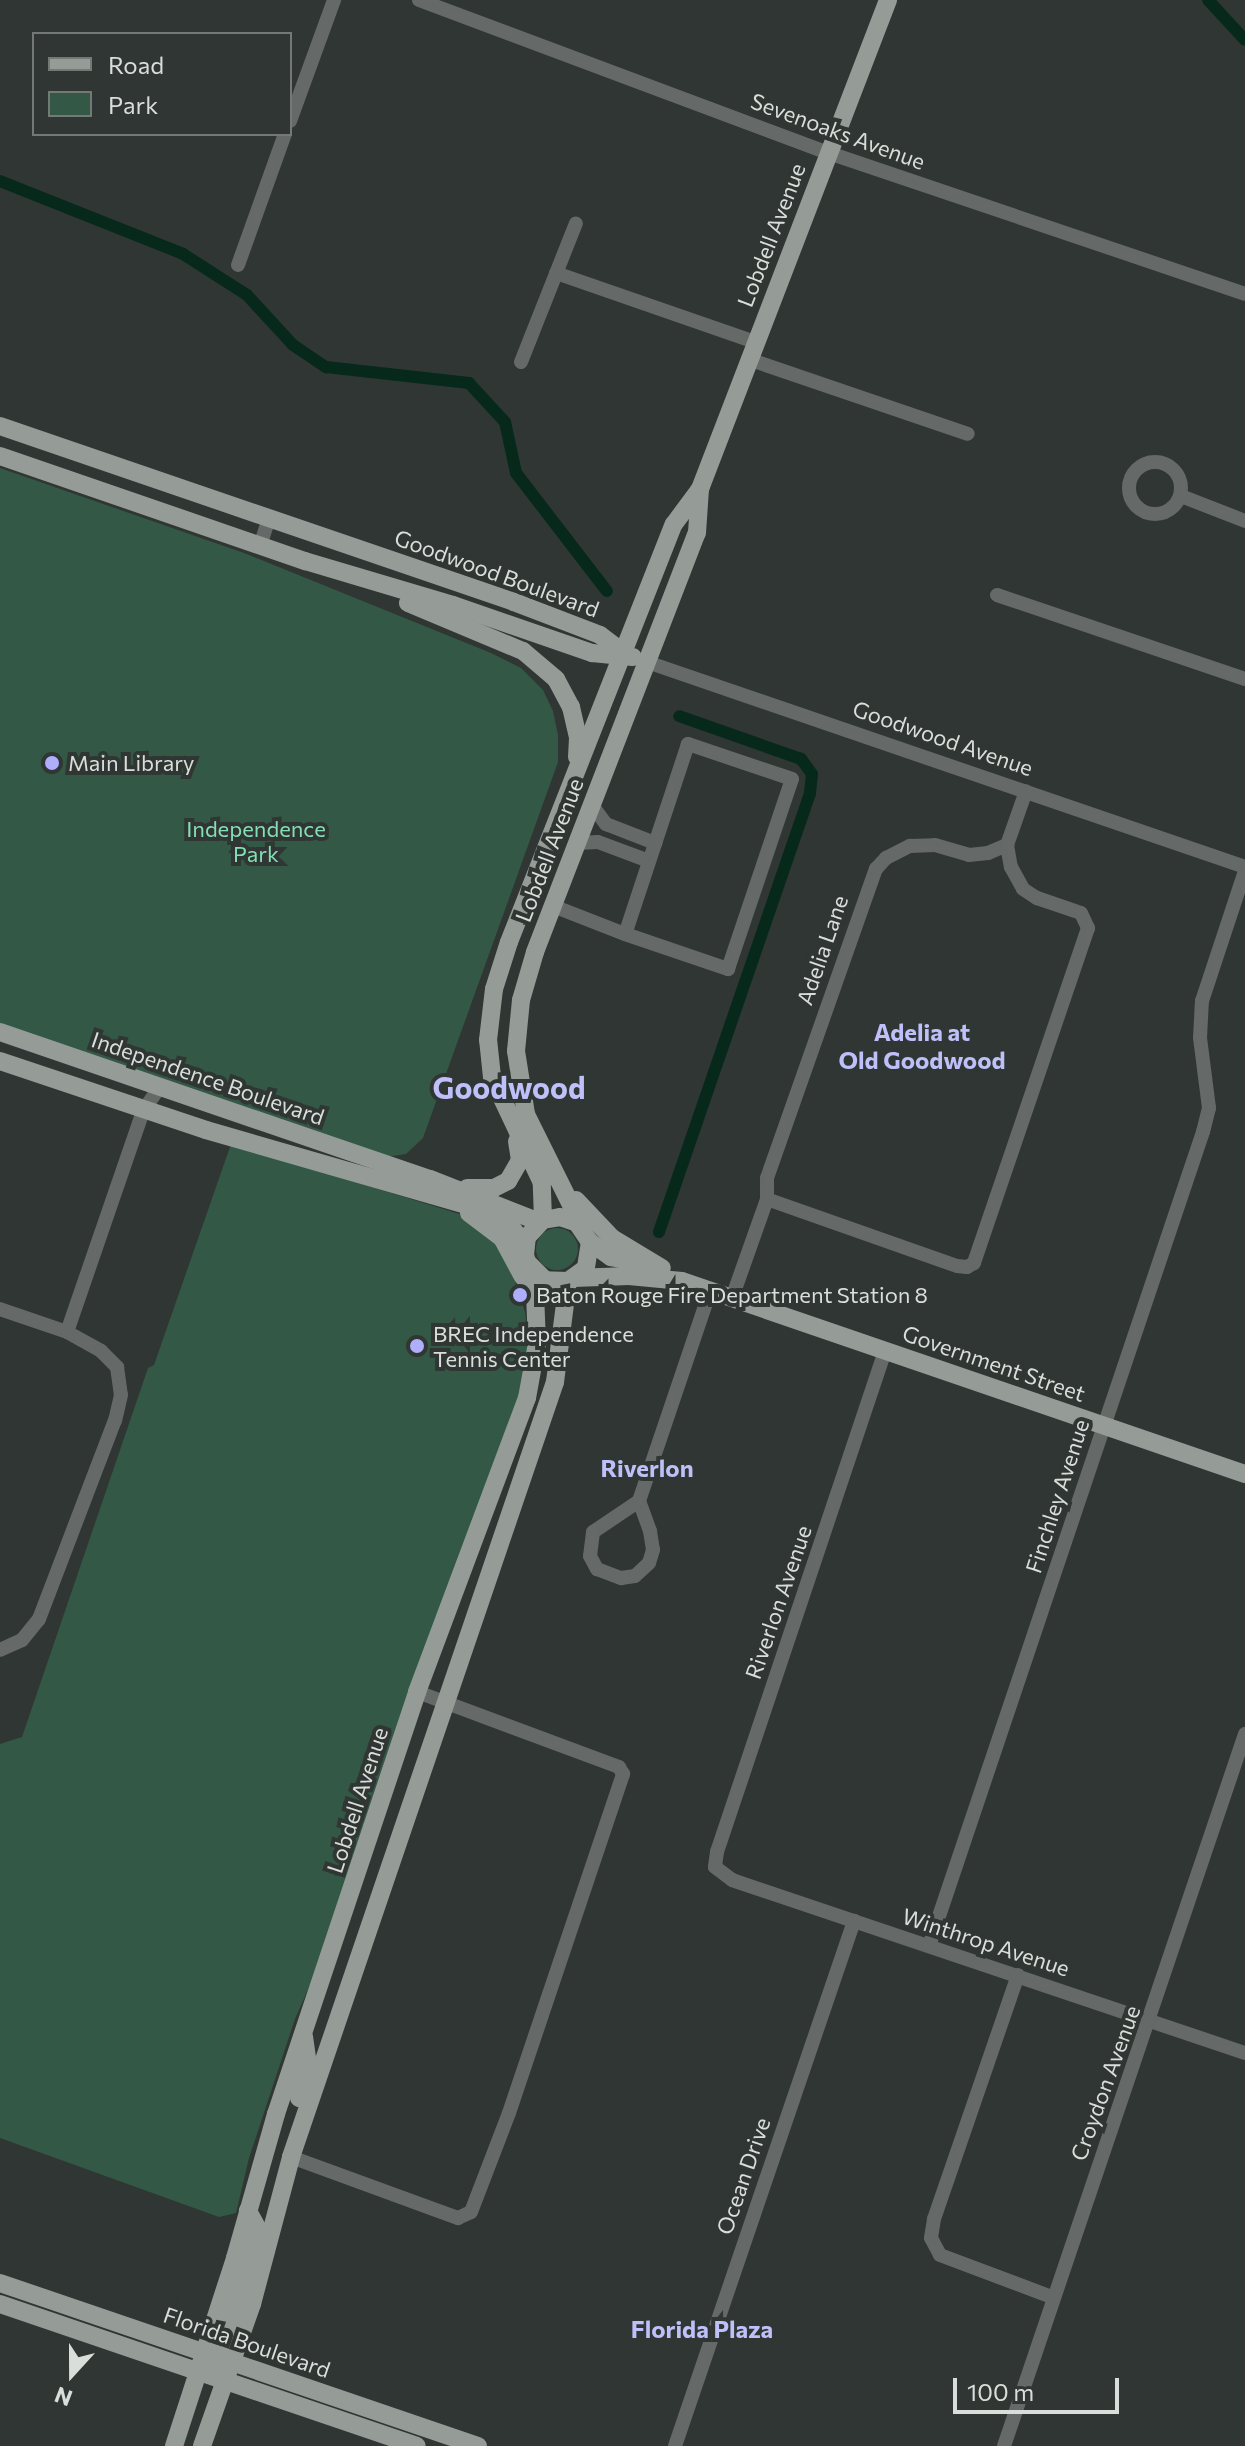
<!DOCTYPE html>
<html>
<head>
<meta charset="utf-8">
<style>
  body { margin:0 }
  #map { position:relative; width:1245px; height:2446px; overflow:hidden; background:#303633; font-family:Commissioner,sans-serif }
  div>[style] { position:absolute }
  .green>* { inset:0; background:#335846 }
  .round { border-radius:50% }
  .canal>* { height:12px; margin:-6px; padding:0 6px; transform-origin:6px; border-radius:6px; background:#07291c }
  .minor>* { height:14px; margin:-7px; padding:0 7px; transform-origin:7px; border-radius:7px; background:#656967 }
  .minor>.ring { margin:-7px; padding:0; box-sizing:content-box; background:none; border:14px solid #656967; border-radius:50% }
  .major>* { height:18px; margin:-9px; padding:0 9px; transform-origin:9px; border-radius:9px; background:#959c98 }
  .dots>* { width:22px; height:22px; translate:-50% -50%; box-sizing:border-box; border:4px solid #303633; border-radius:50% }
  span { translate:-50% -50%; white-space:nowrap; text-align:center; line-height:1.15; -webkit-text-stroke:8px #303633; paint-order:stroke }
  .street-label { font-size:22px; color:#d9dedb }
  .poi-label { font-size:22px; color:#d9dedb }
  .left { translate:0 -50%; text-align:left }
  .park-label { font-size:22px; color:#83dfb5 }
  .neighbourhood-label { font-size:24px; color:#bfc0f9; font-weight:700 }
  .district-label { font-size:30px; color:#bfc0f9; font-weight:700 }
  .legend { position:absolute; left:32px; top:32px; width:260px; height:104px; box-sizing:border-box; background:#303633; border:2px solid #747976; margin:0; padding:10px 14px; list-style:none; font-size:24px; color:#d9dedb }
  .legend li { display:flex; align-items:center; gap:16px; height:40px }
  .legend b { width:40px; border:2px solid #747976 }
  .north { position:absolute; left:32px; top:2334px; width:80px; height:80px; -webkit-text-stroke:6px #303633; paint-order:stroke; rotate:201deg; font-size:22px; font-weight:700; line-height:32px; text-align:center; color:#d9dedb }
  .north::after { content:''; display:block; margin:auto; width:28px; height:36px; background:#d9dedb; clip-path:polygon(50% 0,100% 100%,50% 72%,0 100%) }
  .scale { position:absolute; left:953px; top:2378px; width:166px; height:36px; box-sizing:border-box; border:4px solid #d9dedb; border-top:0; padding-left:10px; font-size:24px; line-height:28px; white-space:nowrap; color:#d9dedb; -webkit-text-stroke:6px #303633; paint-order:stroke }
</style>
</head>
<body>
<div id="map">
  <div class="green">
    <div style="clip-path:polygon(0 468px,244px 553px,491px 653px,521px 668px,543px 690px,553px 711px,558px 735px,558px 762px,423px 1138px,406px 1154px,386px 1157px,0 1027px)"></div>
    <div style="clip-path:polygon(231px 1144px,466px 1216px,486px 1231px,509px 1263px,525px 1312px,528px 1336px,527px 1385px,321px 1960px,295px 2019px,249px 2158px,236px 2213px,219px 2217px,0 2138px,0 1744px,22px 1737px,148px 1368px,154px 1365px)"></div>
    <div class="round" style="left:536px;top:1228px;width:42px;height:42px"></div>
  </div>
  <div class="canal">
    <div style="left:1208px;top:0;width:54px;rotate:47.2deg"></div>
    <div style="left:0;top:181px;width:197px;rotate:21.7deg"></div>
    <div style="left:183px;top:254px;width:76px;rotate:32.6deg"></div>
    <div style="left:247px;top:295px;width:68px;rotate:47.4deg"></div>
    <div style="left:293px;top:345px;width:40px;rotate:34deg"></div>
    <div style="left:326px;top:367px;width:144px;rotate:6.4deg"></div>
    <div style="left:469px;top:383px;width:53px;rotate:47.3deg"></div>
    <div style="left:505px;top:422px;width:52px;rotate:77.8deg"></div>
    <div style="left:516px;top:473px;width:149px;rotate:52.4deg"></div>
    <div style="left:659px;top:1232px;width:464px;rotate:-71deg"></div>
    <div style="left:810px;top:793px;width:19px;rotate:-84deg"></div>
    <div style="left:812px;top:774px;width:19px;rotate:-126deg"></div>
    <div style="left:801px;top:759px;width:129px;rotate:-160.6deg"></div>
  </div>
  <div class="minor">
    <div style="left:419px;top:0;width:438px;rotate:20.5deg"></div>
    <div style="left:829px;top:153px;width:439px;rotate:18.7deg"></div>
    <div style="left:290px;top:121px;width:129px;rotate:-70deg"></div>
    <div style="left:238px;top:265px;width:139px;rotate:-70.3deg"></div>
    <div style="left:556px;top:273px;width:211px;rotate:19.1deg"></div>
    <div style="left:748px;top:359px;width:232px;rotate:18.8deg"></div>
    <div style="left:521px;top:362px;width:149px;rotate:-68.4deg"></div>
    <div class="ring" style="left:1129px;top:462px;width:38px;height:38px"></div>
    <div style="left:1181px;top:496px;width:69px;rotate:21.3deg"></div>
    <div style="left:260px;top:546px;width:29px;rotate:-72deg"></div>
    <div style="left:997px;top:595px;width:262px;rotate:18.7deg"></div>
    <div style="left:647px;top:662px;width:632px;rotate:18.92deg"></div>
    <div style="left:592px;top:805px;width:24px;rotate:54deg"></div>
    <div style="left:606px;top:824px;width:53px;rotate:21.2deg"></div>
    <div style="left:577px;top:843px;width:21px;rotate:-3deg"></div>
    <div style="left:598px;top:842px;width:54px;rotate:20.4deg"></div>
    <div style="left:1007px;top:845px;width:57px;rotate:-70.6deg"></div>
    <div style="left:553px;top:906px;width:77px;rotate:21.3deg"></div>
    <div style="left:625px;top:934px;width:109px;rotate:18.8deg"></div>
    <div style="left:728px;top:969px;width:200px;rotate:-71.4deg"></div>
    <div style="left:792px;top:779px;width:110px;rotate:-161.4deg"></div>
    <div style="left:688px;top:744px;width:200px;rotate:108.3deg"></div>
    <div style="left:732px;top:1298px;width:105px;rotate:-70.5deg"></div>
    <div style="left:767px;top:1199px;width:21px;rotate:-90deg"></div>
    <div style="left:767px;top:1178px;width:328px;rotate:-70.6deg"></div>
    <div style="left:876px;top:869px;width:15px;rotate:-48deg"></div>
    <div style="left:886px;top:858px;width:27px;rotate:-27deg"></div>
    <div style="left:910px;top:846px;width:25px;rotate:-2deg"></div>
    <div style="left:935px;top:845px;width:35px;rotate:16deg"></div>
    <div style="left:969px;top:855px;width:19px;rotate:-6deg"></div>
    <div style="left:988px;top:853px;width:21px;rotate:-23deg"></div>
    <div style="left:1007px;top:845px;width:22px;rotate:80deg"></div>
    <div style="left:1011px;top:867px;width:25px;rotate:61deg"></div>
    <div style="left:1023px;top:889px;width:17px;rotate:33deg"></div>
    <div style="left:1037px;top:898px;width:46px;rotate:18.8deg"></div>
    <div style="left:1081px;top:913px;width:17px;rotate:65deg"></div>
    <div style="left:1088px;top:928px;width:354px;rotate:108.8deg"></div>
    <div style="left:974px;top:1263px;width:8px;rotate:150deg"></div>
    <div style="left:967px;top:1267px;width:10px;rotate:-174deg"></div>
    <div style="left:957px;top:1266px;width:201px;rotate:-160.6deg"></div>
    <div style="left:0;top:1309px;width:71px;rotate:18.9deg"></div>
    <div style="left:67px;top:1332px;width:39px;rotate:29deg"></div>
    <div style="left:101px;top:1351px;width:23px;rotate:45deg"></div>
    <div style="left:117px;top:1367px;width:28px;rotate:82deg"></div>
    <div style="left:121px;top:1395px;width:26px;rotate:103deg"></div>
    <div style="left:115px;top:1420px;width:213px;rotate:110.9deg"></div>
    <div style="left:39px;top:1619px;width:27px;rotate:129deg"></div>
    <div style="left:22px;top:1640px;width:24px;rotate:156deg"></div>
    <div style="left:67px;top:1332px;width:234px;rotate:-71deg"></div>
    <div style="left:143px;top:1111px;width:29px;rotate:-55deg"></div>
    <div style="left:885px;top:1351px;width:528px;rotate:108.54deg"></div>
    <div style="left:717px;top:1852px;width:15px;rotate:98deg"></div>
    <div style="left:715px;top:1867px;width:21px;rotate:37deg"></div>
    <div style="left:732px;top:1880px;width:541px;rotate:18.64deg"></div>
    <div style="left:639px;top:1501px;width:55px;rotate:146deg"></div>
    <div style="left:593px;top:1532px;width:24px;rotate:97deg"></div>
    <div style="left:590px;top:1556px;width:15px;rotate:62deg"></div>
    <div style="left:597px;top:1569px;width:26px;rotate:21deg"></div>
    <div style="left:621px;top:1578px;width:14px;rotate:-8deg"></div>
    <div style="left:635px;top:1576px;width:19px;rotate:-43deg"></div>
    <div style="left:649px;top:1563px;width:14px;rotate:-73deg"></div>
    <div style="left:653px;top:1550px;width:19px;rotate:-99deg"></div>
    <div style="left:650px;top:1531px;width:32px;rotate:-110deg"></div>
    <div style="left:639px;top:1501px;width:222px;rotate:-71.3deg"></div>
    <div style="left:929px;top:1946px;width:859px;rotate:-71.4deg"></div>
    <div style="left:1203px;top:1132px;width:25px;rotate:-76deg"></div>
    <div style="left:1209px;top:1108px;width:71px;rotate:-97.3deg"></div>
    <div style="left:1200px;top:1038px;width:37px;rotate:-87deg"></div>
    <div style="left:1202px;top:1001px;width:137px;rotate:-71.7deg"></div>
    <div style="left:1018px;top:1975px;width:258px;rotate:109deg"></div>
    <div style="left:934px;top:2219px;width:19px;rotate:99deg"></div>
    <div style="left:931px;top:2238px;width:19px;rotate:62deg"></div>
    <div style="left:940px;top:2255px;width:120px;rotate:20.6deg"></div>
    <div style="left:291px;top:2157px;width:178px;rotate:20.1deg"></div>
    <div style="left:458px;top:2218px;width:14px;rotate:-25deg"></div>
    <div style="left:471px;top:2212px;width:106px;rotate:-69deg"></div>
    <div style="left:509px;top:2113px;width:358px;rotate:-71.4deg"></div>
    <div style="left:623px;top:1774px;width:8px;rotate:-120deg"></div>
    <div style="left:619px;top:1767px;width:215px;rotate:-159.6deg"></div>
    <div style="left:675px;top:2446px;width:555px;rotate:-71.17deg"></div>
    <div style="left:1004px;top:2446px;width:752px;rotate:-71.3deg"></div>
  </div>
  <div class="major">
    <div style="left:0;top:426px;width:543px;rotate:18.9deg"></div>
    <div style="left:514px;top:602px;width:92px;rotate:21deg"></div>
    <div style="left:600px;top:635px;width:31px;rotate:37deg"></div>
    <div style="left:0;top:456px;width:323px;rotate:19deg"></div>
    <div style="left:305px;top:561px;width:154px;rotate:16.6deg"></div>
    <div style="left:453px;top:605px;width:147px;rotate:19.1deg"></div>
    <div style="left:592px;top:653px;width:41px;rotate:5.6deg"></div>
    <div style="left:408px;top:603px;width:125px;rotate:22.7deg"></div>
    <div style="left:523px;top:651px;width:43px;rotate:40.3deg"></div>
    <div style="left:556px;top:679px;width:32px;rotate:62deg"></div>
    <div style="left:571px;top:707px;width:32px;rotate:77deg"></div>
    <div style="left:578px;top:738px;width:19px;rotate:93deg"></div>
    <div style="left:0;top:1032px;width:454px;rotate:18.9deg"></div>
    <div style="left:430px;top:1179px;width:118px;rotate:21.4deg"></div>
    <div style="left:0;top:1061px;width:217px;rotate:18.5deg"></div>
    <div style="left:206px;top:1130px;width:292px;rotate:16.1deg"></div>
    <div style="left:487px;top:1211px;width:27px;rotate:31deg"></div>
    <div style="left:510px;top:1225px;width:26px;rotate:54deg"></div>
    <div style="left:467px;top:1188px;width:27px"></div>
    <div style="left:494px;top:1188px;width:16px;rotate:-27deg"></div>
    <div style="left:508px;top:1181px;width:24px;rotate:-60deg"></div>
    <div style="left:520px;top:1160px;width:19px;rotate:-99deg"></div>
    <div style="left:576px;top:1200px;width:52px;rotate:46.5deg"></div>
    <div style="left:612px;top:1238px;width:58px;rotate:31deg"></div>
    <div style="left:469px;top:1213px;width:41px;rotate:37.1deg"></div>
    <div style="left:502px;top:1238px;width:44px;rotate:61.7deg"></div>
    <div style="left:543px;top:1220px;width:37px;rotate:-92deg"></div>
    <div style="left:542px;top:1183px;width:117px;rotate:-115.3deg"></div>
    <div style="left:492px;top:1077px;width:37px;rotate:-96deg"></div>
    <div style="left:488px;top:1040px;width:51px;rotate:-83.3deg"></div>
    <div style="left:494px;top:989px;width:49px;rotate:-72.3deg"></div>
    <div style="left:509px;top:942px;width:449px;rotate:-68.5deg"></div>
    <div style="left:674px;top:524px;width:44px;rotate:-53.4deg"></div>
    <div style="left:700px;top:489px;width:524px;rotate:-68.97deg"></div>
    <div style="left:582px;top:1227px;width:126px;rotate:-116.4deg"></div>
    <div style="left:526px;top:1114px;width:64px;rotate:-99deg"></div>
    <div style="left:516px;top:1051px;width:51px;rotate:-84.4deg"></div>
    <div style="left:521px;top:1000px;width:50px;rotate:-73.7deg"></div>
    <div style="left:535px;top:952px;width:449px;rotate:-68.9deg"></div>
    <div style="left:697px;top:533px;width:44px;rotate:-86.1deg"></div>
    <div style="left:590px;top:1242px;width:26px;rotate:36deg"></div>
    <div style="left:611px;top:1257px;width:43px;rotate:12.1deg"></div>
    <div style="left:573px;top:1278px;width:56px;rotate:-2deg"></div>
    <div style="left:629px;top:1276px;width:53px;rotate:5.4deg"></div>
    <div style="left:682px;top:1281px;width:595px;rotate:18.92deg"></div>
    <div style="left:299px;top:2098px;width:34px;rotate:-75deg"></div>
    <div style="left:308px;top:2065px;width:28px;rotate:-98deg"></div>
    <div style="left:0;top:2283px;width:505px;rotate:18.83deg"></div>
    <div style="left:0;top:2304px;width:440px;rotate:18.8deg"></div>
    <div style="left:217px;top:2367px;width:123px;rotate:-72.5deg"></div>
    <div style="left:254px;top:2250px;width:21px;rotate:-79deg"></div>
    <div style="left:258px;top:2229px;width:21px;rotate:-119deg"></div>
    <div style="left:174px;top:2446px;width:198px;rotate:-72deg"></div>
    <div style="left:235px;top:2258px;width:150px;rotate:-74.1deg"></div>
    <div style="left:276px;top:2114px;width:445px;rotate:-71.5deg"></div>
    <div style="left:417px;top:1692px;width:314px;rotate:-69.5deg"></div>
    <div style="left:527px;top:1398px;width:56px;rotate:-79.7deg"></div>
    <div style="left:537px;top:1343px;width:49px;rotate:-92.3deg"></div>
    <div style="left:535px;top:1294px;width:33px;rotate:-104deg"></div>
    <div style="left:527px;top:1262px;width:7px;rotate:-106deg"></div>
    <div style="left:525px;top:1255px;width:18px;rotate:-84deg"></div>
    <div style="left:527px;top:1237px;width:23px;rotate:-47deg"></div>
    <div style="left:543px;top:1220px;width:17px;rotate:-10deg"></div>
    <div style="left:560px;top:1217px;width:18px;rotate:19deg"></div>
    <div style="left:577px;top:1223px;width:23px;rotate:56deg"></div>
    <div style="left:590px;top:1242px;width:26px;rotate:99deg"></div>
    <div style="left:586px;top:1268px;width:22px;rotate:144deg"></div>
    <div style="left:568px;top:1281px;width:23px;rotate:-178deg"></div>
    <div style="left:545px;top:1280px;width:25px;rotate:-135deg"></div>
    <div style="left:202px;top:2446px;width:151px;rotate:-70.6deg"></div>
    <div style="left:252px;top:2304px;width:152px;rotate:-75.1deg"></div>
    <div style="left:291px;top:2157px;width:819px;rotate:-71.19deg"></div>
    <div style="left:555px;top:1382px;width:102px;rotate:-82.7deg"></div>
  </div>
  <div class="dots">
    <div style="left:52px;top:763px;background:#aeaefa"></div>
    <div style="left:520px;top:1295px;background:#aeaefa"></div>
    <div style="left:417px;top:1346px;background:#aeaefa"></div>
  </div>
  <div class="street-label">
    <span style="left:838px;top:131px;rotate:20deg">Sevenoaks Avenue</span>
    <span style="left:771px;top:235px;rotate:-69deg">Lobdell Avenue</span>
    <span style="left:497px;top:573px;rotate:20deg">Goodwood Boulevard</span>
    <span style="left:943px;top:738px;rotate:19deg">Goodwood Avenue</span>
    <span style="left:549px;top:850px;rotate:-69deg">Lobdell Avenue</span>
    <span style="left:822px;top:950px;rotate:-71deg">Adelia Lane</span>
    <span style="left:208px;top:1078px;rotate:19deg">Independence Boulevard</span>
    <span style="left:994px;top:1363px;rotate:19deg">Government Street</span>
    <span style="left:1057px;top:1496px;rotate:-72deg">Finchley Avenue</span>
    <span style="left:778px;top:1602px;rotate:-71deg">Riverlon Avenue</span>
    <span style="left:357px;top:1800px;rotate:-72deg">Lobdell Avenue</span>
    <span style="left:986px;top:1942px;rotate:18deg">Winthrop Avenue</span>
    <span style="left:1105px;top:2083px;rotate:-70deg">Croydon Avenue</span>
    <span style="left:743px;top:2176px;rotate:-71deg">Ocean Drive</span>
    <span style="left:247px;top:2342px;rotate:19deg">Florida Boulevard</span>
  </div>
  <div class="poi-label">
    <span class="left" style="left:68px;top:763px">Main Library</span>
    <span class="left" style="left:536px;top:1295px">Baton Rouge Fire Department Station 8</span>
    <span class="left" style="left:433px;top:1346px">BREC Independence<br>Tennis Center</span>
  </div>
  <div class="park-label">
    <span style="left:256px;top:841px">Independence<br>Park</span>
  </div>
  <div class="neighbourhood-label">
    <span style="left:922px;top:1046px">Adelia at<br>Old Goodwood</span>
    <span style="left:647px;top:1468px">Riverlon</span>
    <span style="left:702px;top:2329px">Florida Plaza</span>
  </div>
  <div class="district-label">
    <span style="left:509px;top:1087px">Goodwood</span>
  </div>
  <ul class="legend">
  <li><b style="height:10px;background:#959c98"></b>Road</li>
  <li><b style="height:22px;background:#335846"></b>Park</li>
  </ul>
  <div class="north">N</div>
  <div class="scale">100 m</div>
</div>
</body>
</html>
